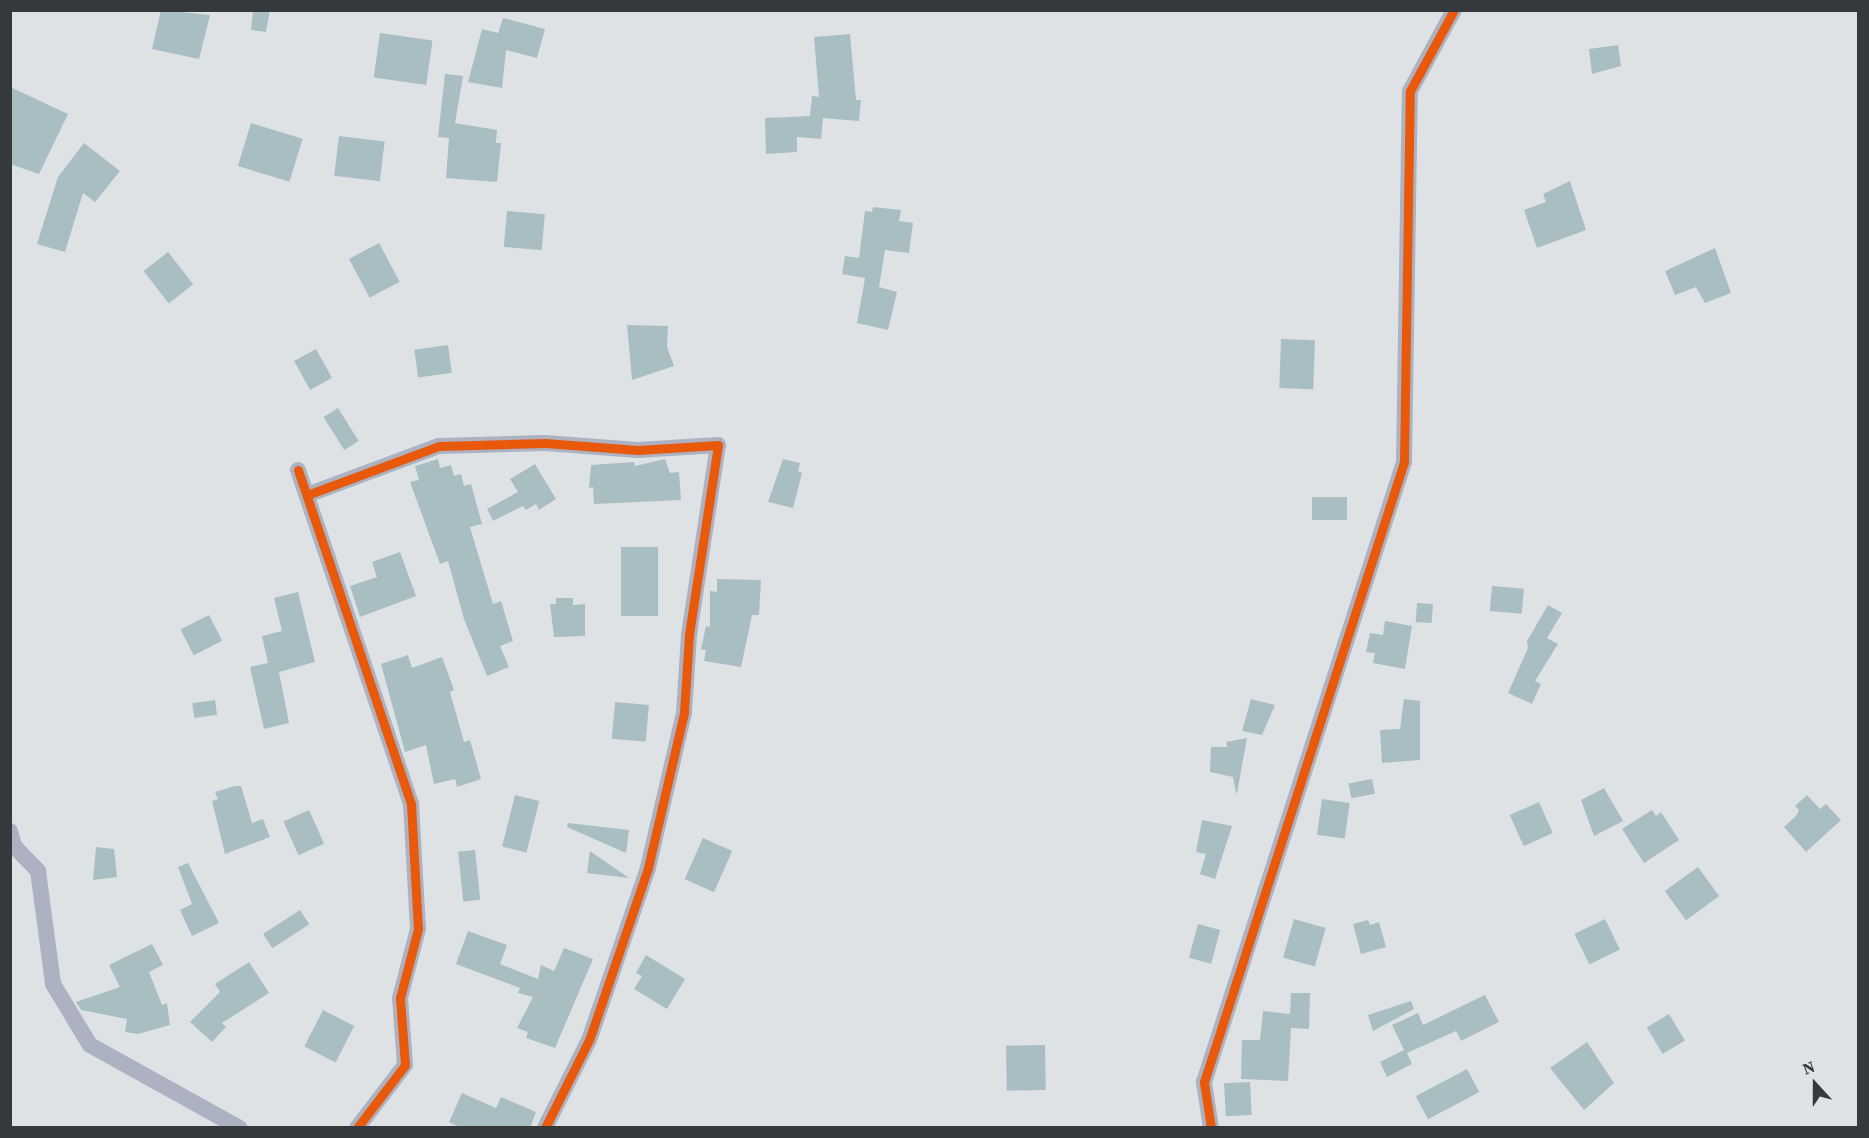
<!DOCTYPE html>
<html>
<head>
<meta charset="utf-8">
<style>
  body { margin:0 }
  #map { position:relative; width:1869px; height:1138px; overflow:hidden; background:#dfe2e5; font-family:"Source Serif 4",serif }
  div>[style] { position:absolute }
  .building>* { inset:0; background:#a8bec2; transform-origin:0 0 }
  .minor>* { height:16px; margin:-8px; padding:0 8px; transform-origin:8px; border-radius:8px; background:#acb2c1 }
  .cycleway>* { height:9px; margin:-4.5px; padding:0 4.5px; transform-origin:4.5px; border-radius:4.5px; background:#e8590c }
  span { translate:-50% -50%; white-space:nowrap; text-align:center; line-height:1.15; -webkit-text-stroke:6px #dde3e7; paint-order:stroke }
  .frame { position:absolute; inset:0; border:12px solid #36393b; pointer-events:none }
  .north { position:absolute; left:1785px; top:1054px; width:60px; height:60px; -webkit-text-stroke:4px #dde3e7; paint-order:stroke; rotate:339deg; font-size:16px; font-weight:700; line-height:24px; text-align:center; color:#36393b }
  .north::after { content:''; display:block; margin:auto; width:21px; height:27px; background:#36393b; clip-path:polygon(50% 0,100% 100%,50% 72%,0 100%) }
</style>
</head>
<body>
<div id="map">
  <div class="building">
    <div style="clip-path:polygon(161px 10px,210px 15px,199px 59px,152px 49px)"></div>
    <div style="clip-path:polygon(253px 10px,270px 10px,266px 32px,251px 30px)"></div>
    <div style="clip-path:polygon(503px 18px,545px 29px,537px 58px,506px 50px,502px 88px,468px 82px,482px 29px,498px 33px)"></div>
    <div style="left:380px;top:33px;width:53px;height:45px;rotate:8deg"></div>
    <div style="clip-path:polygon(850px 34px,856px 100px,861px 100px,859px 121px,823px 118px,821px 139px,797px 137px,797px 152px,766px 154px,765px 118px,810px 116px,812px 96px,819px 97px,814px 37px)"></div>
    <div style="clip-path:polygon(1618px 45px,1621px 66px,1592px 74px,1589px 49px)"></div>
    <div style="clip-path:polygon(445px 74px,463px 76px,455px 123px,497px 130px,496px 143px,501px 143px,497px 182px,446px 178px,449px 138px,438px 137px)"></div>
    <div style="clip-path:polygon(10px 87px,68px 114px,39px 174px,10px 164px)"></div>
    <div style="left:251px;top:123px;width:54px;height:45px;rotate:17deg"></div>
    <div style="left:339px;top:136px;width:46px;height:40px;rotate:7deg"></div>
    <div style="clip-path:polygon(84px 143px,120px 171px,95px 202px,83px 193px,65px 252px,37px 244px,58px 177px)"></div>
    <div style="clip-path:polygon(1570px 181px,1586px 230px,1537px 248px,1524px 210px,1546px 202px,1543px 194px)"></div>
    <div style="clip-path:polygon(873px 207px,901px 210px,899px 221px,913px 223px,909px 253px,885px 250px,879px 287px,897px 292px,888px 330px,857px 323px,865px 278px,842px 274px,845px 256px,859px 258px,865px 211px,872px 212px)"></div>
    <div style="left:507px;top:211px;width:38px;height:36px;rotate:5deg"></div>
    <div style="left:379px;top:243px;width:44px;height:34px;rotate:62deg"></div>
    <div style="clip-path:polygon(1715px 248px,1731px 293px,1705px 303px,1696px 287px,1675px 295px,1665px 271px)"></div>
    <div style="left:168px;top:252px;width:41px;height:31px;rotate:52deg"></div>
    <div style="clip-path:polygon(627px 325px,668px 326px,667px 347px,674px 366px,632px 380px)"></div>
    <div style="left:1281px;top:339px;width:34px;height:49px;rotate:2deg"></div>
    <div style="left:448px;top:345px;width:28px;height:34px;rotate:82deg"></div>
    <div style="left:316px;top:349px;width:33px;height:25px;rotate:61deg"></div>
    <div style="left:338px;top:408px;width:39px;height:17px;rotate:58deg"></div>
    <div style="clip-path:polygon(438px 459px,440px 468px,451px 465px,454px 476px,461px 474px,464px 486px,471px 484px,482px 524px,470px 527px,493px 604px,501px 601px,513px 641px,500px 646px,509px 667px,487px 676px,464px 619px,448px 561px,440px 564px,410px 482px,419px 480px,415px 466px)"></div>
    <div style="clip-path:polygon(665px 459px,670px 473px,679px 472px,681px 500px,594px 504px,593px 487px,589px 488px,591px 465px,634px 462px,635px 466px)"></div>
    <div style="clip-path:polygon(783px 459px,800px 463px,798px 471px,802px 473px,793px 508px,768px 502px)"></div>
    <div style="clip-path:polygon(535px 464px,556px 499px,539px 510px,536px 504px,526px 510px,523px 506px,493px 521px,487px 509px,518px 492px,510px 479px)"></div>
    <div style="left:1347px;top:497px;width:23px;height:35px;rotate:90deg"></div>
    <div style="left:658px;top:547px;width:69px;height:37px;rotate:90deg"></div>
    <div style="clip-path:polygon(400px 552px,416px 596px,360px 617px,350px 586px,377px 577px,372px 562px)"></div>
    <div style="clip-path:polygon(717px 579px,761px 580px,759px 615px,752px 615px,741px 667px,704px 661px,706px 650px,701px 649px,706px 626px,710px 627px,710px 591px,717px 592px)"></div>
    <div style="left:1492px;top:586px;width:32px;height:25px;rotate:5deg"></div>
    <div style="clip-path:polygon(298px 592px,315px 662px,279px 672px,289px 723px,264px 729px,250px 667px,268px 663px,262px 636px,282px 631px,274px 598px)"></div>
    <div style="clip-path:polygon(556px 598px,573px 598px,573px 605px,585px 604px,585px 636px,554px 637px,550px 604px,556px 604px)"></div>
    <div style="left:1417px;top:603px;width:16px;height:19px;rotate:4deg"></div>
    <div style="clip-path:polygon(1548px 605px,1562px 613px,1547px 638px,1558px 644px,1535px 681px,1541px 684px,1532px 704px,1508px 693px,1528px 648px,1527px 641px)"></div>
    <div style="left:209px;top:615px;width:29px;height:32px;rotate:63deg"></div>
    <div style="clip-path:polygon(1385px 621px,1412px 626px,1405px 669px,1373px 663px,1375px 653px,1366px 652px,1370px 633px,1383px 635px)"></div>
    <div style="clip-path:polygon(408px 655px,412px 668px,442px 657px,454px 690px,450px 692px,464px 742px,470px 740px,481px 779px,457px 787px,455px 779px,434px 784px,426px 745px,405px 752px,381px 664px)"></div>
    <div style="clip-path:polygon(1251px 699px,1275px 705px,1262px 735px,1242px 731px)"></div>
    <div style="clip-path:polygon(1404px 699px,1420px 701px,1420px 760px,1382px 763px,1380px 730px,1400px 729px)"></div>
    <div style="left:215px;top:700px;width:15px;height:23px;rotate:82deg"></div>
    <div style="left:615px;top:702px;width:34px;height:37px;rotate:5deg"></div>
    <div style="clip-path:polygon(1247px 738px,1237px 793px,1236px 793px,1233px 777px,1210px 772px,1211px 747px,1227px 747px,1226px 742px)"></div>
    <div style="left:1372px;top:779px;width:15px;height:24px;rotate:79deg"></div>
    <div style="clip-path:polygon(235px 786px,241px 786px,252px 823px,263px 819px,270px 837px,225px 854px,212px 801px,218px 799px,215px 792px)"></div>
    <div style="clip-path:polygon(1604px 788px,1623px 821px,1594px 836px,1581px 800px)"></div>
    <div style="left:515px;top:795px;width:25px;height:53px;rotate:14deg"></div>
    <div style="clip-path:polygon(1807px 795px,1820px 809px,1826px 804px,1841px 820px,1806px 852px,1784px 827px,1796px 816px,1799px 810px,1795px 806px)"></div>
    <div style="left:1322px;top:799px;width:28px;height:36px;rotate:8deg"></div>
    <div style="left:1539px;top:802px;width:34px;height:32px;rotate:66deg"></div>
    <div style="left:309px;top:810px;width:37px;height:28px;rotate:66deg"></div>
    <div style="clip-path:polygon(1652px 810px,1656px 816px,1661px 812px,1679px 840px,1644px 863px,1622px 829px)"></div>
    <div style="clip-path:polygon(1202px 820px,1232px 826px,1215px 879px,1200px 874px,1206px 854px,1196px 852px)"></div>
    <div style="clip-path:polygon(568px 823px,629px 830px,626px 853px,567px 827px)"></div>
    <div style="left:703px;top:838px;width:32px;height:45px;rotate:24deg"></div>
    <div style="clip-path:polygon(96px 847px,114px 849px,117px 877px,93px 880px)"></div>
    <div style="left:475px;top:850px;width:50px;height:17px;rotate:84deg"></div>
    <div style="clip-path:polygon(590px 851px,629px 878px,587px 873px)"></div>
    <div style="clip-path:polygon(188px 863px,219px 923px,192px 936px,180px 910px,192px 904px,178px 867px)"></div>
    <div style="left:1698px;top:867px;width:36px;height:41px;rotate:54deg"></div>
    <div style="left:300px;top:910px;width:17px;height:44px;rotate:57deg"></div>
    <div style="left:1294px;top:919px;width:33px;height:40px;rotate:16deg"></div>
    <div style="left:1605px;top:919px;width:34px;height:34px;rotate:64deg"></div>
    <div style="clip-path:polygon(1368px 920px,1370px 925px,1379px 922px,1386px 947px,1361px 954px,1353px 924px)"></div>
    <div style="left:1198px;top:924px;width:23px;height:35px;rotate:15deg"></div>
    <div style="clip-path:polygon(468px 931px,507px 945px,500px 964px,538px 979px,541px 965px,554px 971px,564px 948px,593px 959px,555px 1048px,526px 1038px,528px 1032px,517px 1028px,533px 997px,518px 993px,520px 988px,456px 964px)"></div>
    <div style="clip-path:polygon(152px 944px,163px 965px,149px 972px,162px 1005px,167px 1003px,170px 1025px,138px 1034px,125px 1032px,127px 1019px,81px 1010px,76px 1002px,120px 987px,109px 965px)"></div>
    <div style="clip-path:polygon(646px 955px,685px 979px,667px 1009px,634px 989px,642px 976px,636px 973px)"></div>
    <div style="clip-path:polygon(249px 962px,269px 993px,222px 1023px,226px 1027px,212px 1042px,190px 1022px,220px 992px,215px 984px)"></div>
    <div style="clip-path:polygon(1291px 993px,1310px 993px,1309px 1029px,1291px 1028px,1288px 1081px,1241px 1079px,1242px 1040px,1260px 1040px,1263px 1011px,1290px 1014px)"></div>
    <div style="clip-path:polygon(1485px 995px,1499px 1022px,1461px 1041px,1456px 1031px,1407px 1053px,1412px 1064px,1387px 1077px,1380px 1062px,1404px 1050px,1392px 1025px,1418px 1013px,1423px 1025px)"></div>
    <div style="clip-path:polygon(1411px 1001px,1414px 1009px,1373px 1031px,1368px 1015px)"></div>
    <div style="left:323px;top:1010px;width:35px;height:41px;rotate:27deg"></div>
    <div style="left:1669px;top:1014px;width:31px;height:26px;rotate:59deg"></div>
    <div style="clip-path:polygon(1587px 1042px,1614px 1083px,1584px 1110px,1550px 1068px)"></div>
    <div style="left:1045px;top:1045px;width:45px;height:39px;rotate:89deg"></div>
    <div style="left:1467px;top:1069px;width:26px;height:58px;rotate:62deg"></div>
    <div style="left:1250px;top:1082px;width:33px;height:26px;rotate:87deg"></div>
    <div style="clip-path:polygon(462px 1093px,496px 1108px,501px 1097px,536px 1112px,530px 1128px,461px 1128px,449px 1122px)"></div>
  </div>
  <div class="minor">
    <div style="left:298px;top:470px;width:353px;rotate:71.3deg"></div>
    <div style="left:411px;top:804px;width:125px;rotate:86.8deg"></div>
    <div style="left:418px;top:929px;width:71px;rotate:104.6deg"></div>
    <div style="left:400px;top:998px;width:67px;rotate:85.7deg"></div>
    <div style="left:405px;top:1065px;width:79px;rotate:127.3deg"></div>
    <div style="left:307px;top:495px;width:141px;rotate:-20.4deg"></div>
    <div style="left:439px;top:446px;width:106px;rotate:-1.6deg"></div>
    <div style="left:545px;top:443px;width:93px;rotate:4.3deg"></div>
    <div style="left:638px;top:450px;width:80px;rotate:-3.6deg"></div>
    <div style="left:718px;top:445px;width:192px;rotate:98.7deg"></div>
    <div style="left:689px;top:635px;width:78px;rotate:93.7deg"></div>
    <div style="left:684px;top:713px;width:159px;rotate:103.1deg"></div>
    <div style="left:648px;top:868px;width:182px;rotate:108.9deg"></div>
    <div style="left:589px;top:1040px;width:98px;rotate:116.6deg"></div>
    <div style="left:10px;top:831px;width:16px;rotate:75deg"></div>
    <div style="left:14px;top:846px;width:35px;rotate:46deg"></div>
    <div style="left:38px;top:871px;width:114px;rotate:82.4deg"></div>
    <div style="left:53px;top:984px;width:71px;rotate:58.8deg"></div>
    <div style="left:90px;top:1045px;width:171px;rotate:29deg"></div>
    <div style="left:1211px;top:1128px;width:47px;rotate:-98.7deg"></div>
    <div style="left:1204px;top:1082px;width:651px;rotate:-72.12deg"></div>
    <div style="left:1404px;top:462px;width:371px;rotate:-89.1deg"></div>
    <div style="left:1410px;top:91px;width:92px;rotate:-61.5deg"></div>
  </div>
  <div class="cycleway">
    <div style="left:298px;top:470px;width:353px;rotate:71.3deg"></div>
    <div style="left:411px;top:804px;width:125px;rotate:86.8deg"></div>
    <div style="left:418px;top:929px;width:71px;rotate:104.6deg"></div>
    <div style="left:400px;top:998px;width:67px;rotate:85.7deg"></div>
    <div style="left:405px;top:1065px;width:79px;rotate:127.3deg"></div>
    <div style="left:307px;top:495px;width:141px;rotate:-20.4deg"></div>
    <div style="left:439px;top:446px;width:106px;rotate:-1.6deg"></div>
    <div style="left:545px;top:443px;width:93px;rotate:4.3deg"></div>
    <div style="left:638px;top:450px;width:80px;rotate:-3.6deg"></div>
    <div style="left:718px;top:445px;width:192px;rotate:98.7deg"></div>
    <div style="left:689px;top:635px;width:78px;rotate:93.7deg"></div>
    <div style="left:684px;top:713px;width:159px;rotate:103.1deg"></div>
    <div style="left:648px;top:868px;width:182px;rotate:108.9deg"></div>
    <div style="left:589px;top:1040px;width:98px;rotate:116.6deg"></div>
    <div style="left:1211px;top:1128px;width:47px;rotate:-98.7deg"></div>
    <div style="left:1204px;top:1082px;width:651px;rotate:-72.12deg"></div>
    <div style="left:1404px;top:462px;width:371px;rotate:-89.1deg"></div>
    <div style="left:1410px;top:91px;width:92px;rotate:-61.5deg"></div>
  </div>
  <div class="frame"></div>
  <div class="north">N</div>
</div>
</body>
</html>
